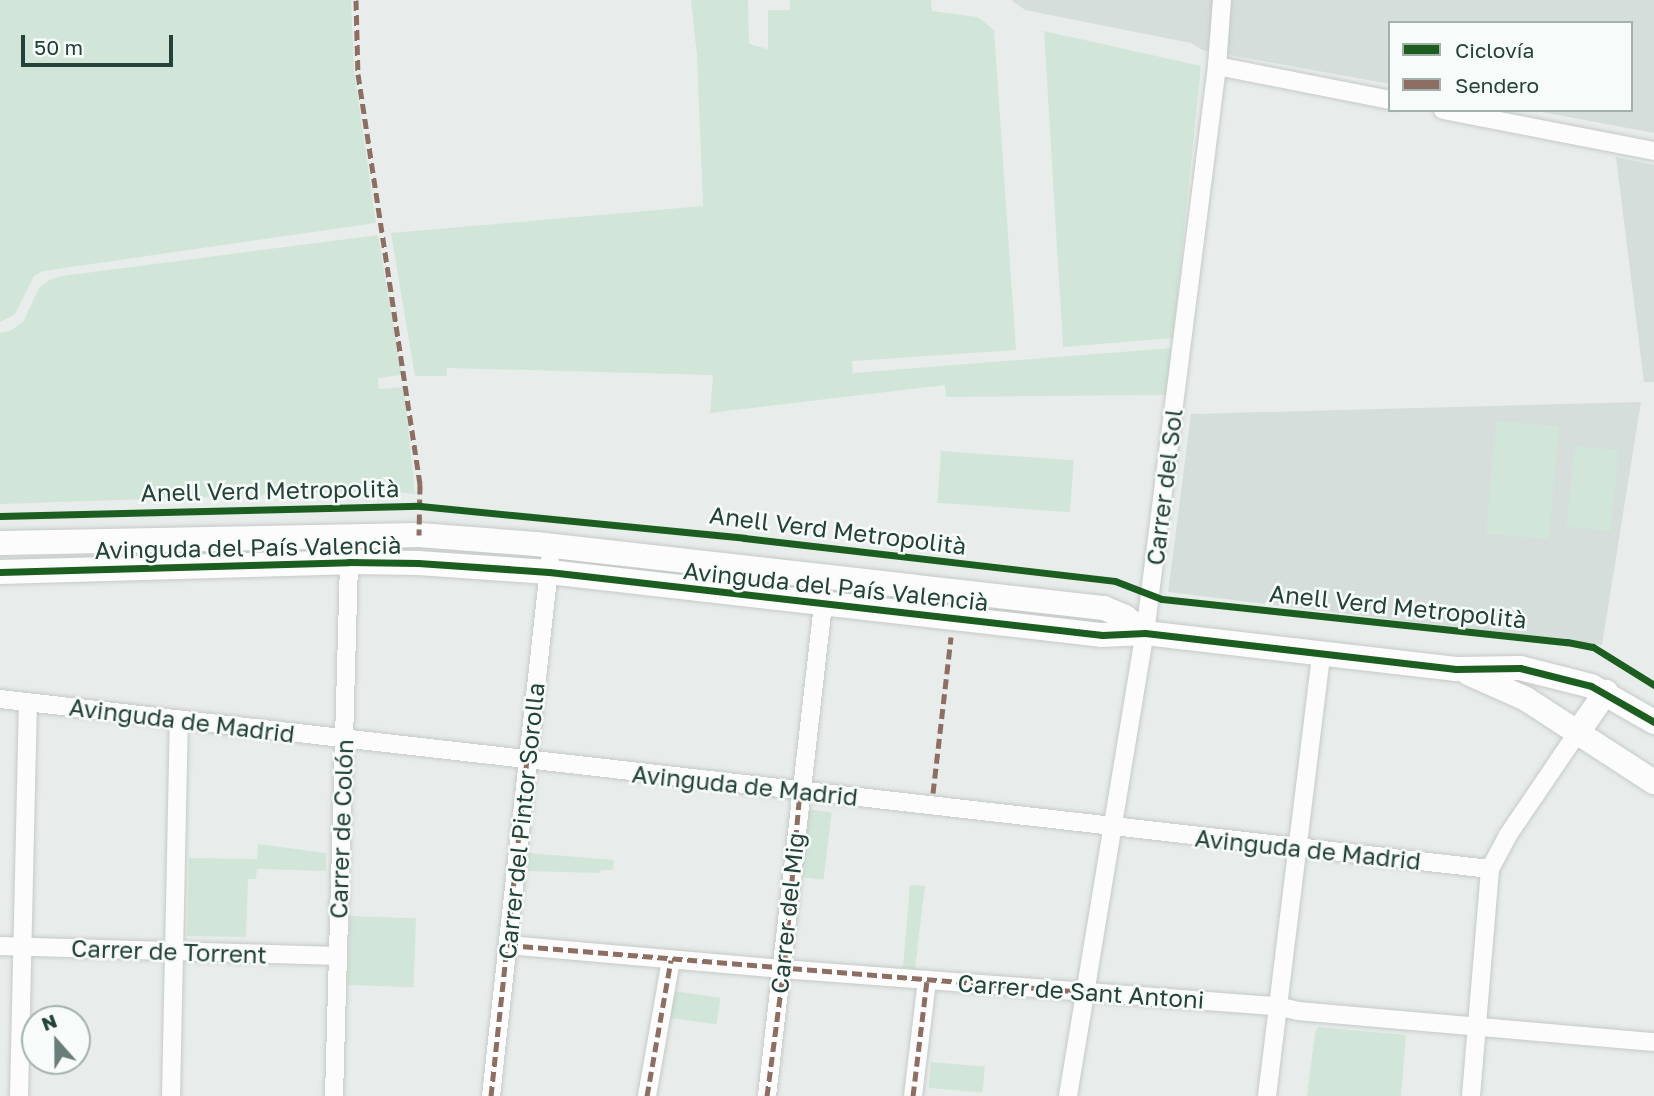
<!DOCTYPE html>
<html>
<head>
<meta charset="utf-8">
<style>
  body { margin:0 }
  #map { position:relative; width:1654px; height:1096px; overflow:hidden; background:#e8edeb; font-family:"Golos Text",sans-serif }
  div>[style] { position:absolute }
  .built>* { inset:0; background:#d6dedb }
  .green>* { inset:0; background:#d1e6d8; transform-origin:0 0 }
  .roads { filter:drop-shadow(0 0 2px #c5cac8) drop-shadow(0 0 2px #c5cac8) }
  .street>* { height:18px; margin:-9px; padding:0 9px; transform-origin:9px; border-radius:9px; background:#fcfcfc }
  .secondary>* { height:24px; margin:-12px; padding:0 12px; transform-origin:12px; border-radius:12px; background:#fcfcfc }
  .quiet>* { height:5px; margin-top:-2.5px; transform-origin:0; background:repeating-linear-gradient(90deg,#8d6e63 0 10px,transparent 0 15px) }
  .cycleway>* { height:7px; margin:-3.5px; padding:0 3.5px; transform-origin:3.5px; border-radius:3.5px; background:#1b5e20 }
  span { translate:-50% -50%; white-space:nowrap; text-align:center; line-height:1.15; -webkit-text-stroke:5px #f7fbf9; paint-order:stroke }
  .street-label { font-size:24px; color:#24423a }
  .legend { position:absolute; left:1388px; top:21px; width:245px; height:91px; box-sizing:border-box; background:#f7fbf9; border:2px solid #a3b1ad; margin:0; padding:9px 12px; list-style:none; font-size:21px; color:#24423a }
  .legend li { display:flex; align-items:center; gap:14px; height:35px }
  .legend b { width:35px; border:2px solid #a3b1ad }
  .north { position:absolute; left:21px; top:1005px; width:70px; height:70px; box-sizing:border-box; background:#f7fbf9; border:2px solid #a3b1ad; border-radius:50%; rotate:339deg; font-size:19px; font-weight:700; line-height:28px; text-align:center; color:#24423a }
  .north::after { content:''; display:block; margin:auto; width:24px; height:32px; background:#697e78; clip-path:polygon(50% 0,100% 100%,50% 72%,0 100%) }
  .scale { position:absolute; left:21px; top:35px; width:152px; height:32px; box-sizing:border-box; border:4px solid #24423a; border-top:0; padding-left:9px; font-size:21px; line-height:24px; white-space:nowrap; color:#24423a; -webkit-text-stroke:5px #f7fbf9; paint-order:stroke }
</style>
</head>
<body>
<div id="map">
  <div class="built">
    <div style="clip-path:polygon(1011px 0,1654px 0,1654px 133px,1531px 110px,1631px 110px,1631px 23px,1390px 23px,1390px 84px,1202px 50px,1191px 43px,1025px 10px)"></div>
    <div style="clip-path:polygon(1616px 157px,1654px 165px,1654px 382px,1644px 382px)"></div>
    <div style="clip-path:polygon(1641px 402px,1602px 645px,1168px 592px,1191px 414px)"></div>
  </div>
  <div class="green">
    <div style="clip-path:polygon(0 0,351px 0,354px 70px,376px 223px,43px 271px,34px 276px,15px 314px,0 322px)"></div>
    <div style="clip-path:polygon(691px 0,748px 0,749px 44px,768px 49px,768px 10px,790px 10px,790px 0,931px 0,932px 11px,978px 17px,994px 30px,1016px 350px,852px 361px,853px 373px,1172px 348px,1167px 395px,946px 397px,945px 385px,710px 413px,713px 375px,447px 368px,447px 376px,415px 376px,391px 233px,703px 206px,697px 56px)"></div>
    <div style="clip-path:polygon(1044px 31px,1201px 66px,1173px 338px,1063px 347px)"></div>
    <div style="clip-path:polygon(378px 235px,402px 375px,378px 378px,379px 389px,404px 387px,415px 494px,388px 491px,0 504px,0 333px,10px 331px,23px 322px,39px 288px,49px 280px,62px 276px)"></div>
    <div style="left:1496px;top:421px;width:63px;height:113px;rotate:5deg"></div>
    <div style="left:1575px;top:446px;width:44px;height:81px;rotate:6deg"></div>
    <div style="left:941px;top:451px;width:133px;height:52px;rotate:4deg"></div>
    <div style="left:806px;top:809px;width:26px;height:68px;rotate:7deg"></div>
    <div style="clip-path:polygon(258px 844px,326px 853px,326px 871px,257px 869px,256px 879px,248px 879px,246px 937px,187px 936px,189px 858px,257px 859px)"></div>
    <div style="clip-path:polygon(529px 853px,614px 860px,613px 870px,601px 870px,600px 873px,527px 871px)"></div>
    <div style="clip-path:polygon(910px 885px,925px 886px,915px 969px,903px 968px)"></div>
    <div style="left:350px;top:916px;width:66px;height:69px;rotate:2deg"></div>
    <div style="left:673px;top:991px;width:48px;height:27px;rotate:8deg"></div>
    <div style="clip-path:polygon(1318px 1027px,1406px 1035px,1401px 1096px,1307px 1096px,1315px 1032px)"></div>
    <div style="left:931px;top:1062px;width:54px;height:26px;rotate:5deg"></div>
  </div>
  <div class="roads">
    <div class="street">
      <div style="left:1217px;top:66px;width:176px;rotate:11.1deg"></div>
      <div style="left:1443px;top:110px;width:215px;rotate:11deg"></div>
      <div style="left:0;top:699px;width:1500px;rotate:6.51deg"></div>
      <div style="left:508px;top:945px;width:275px;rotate:5deg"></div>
      <div style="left:782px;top:969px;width:496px;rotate:4.3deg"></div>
      <div style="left:1277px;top:1006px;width:22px;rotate:13deg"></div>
      <div style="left:1298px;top:1011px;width:357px;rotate:5deg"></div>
      <div style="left:0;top:946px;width:338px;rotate:1.7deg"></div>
      <div style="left:19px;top:1096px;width:394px;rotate:-88.7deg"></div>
      <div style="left:171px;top:1096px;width:377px;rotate:-88.8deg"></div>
      <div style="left:334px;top:1096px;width:534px;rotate:-88.39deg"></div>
      <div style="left:491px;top:1096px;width:539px;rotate:-83.72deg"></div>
      <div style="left:647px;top:1096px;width:138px;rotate:-80deg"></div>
      <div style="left:767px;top:1096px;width:495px;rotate:-83.5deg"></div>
      <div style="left:913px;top:1096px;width:117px;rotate:-83.1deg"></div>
      <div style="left:1068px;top:1096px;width:469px;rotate:-80.6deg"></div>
      <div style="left:1145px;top:633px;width:572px;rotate:-82.76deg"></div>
      <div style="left:1217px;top:66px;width:66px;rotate:-85.7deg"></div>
      <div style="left:1267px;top:1096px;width:444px;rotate:-83deg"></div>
      <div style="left:1471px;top:1096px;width:228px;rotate:-85.2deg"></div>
      <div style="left:1490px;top:869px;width:38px;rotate:-62deg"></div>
      <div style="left:1508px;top:835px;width:125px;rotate:-55.8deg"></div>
    </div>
    <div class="secondary">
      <div style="left:0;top:543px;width:419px;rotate:-1.1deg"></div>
      <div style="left:419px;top:535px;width:117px;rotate:4.4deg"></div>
      <div style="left:536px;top:544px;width:572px;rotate:6.43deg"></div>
      <div style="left:1104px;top:608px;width:23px;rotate:23deg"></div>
      <div style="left:1125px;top:617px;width:26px;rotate:39deg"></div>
      <div style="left:0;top:572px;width:349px;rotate:-1.6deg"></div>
      <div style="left:349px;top:562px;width:69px;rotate:0.8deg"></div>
      <div style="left:418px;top:563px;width:131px;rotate:3.9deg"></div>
      <div style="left:549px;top:572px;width:557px;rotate:6.5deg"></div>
      <div style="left:1102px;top:635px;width:43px;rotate:-2.7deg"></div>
      <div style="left:1145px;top:633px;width:313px;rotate:6.6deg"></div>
      <div style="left:1456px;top:669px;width:64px;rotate:-0.9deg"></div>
      <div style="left:1520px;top:668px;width:73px;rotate:14.2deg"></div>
      <div style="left:1591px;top:686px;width:73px;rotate:29.7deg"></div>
      <div style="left:1468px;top:673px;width:64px;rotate:24.1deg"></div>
      <div style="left:1526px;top:699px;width:153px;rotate:33deg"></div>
      <div style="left:1578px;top:732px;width:49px;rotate:-55deg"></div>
    </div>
  </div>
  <div class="quiet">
    <div style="left:356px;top:0;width:74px;rotate:88.5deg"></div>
    <div style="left:358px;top:74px;width:415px;rotate:81.4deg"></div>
    <div style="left:420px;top:484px;width:51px;rotate:91.1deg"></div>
    <div style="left:933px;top:793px;width:157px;rotate:-83.4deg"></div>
    <div style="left:508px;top:945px;width:579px;rotate:4.66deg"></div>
    <div style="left:491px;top:1096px;width:338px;rotate:-83.9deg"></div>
    <div style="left:647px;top:1096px;width:138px;rotate:-80deg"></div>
    <div style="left:767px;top:1096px;width:138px;rotate:-82.5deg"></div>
    <div style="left:785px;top:959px;width:169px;rotate:-84.9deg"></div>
    <div style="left:913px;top:1096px;width:117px;rotate:-83.1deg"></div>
  </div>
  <div class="cycleway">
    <div style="left:0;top:516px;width:420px;rotate:-1.4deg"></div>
    <div style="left:420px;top:506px;width:326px;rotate:5.6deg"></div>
    <div style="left:744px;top:538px;width:373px;rotate:6.6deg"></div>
    <div style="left:1115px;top:581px;width:50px;rotate:21deg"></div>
    <div style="left:1162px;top:599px;width:407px;rotate:6.1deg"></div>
    <div style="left:1567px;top:642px;width:26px;rotate:11deg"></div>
    <div style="left:1593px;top:647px;width:72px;rotate:31.9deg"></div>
    <div style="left:0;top:572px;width:349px;rotate:-1.6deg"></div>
    <div style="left:349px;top:562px;width:69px;rotate:0.8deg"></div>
    <div style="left:418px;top:563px;width:131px;rotate:3.9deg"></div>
    <div style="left:549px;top:572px;width:557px;rotate:6.5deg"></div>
    <div style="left:1102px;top:635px;width:43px;rotate:-2.7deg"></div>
    <div style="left:1145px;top:633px;width:313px;rotate:6.6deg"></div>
    <div style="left:1456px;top:669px;width:64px;rotate:-0.9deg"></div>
    <div style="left:1520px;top:668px;width:73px;rotate:14.2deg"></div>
    <div style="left:1591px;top:686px;width:73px;rotate:29.7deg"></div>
  </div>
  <div class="street-label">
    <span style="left:1164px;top:487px;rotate:-83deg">Carrer del Sol</span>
    <span style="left:270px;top:490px;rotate:-1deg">Anell Verd Metropolità</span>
    <span style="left:838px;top:530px;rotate:7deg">Anell Verd Metropolità</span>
    <span style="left:248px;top:547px;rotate:-1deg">Avinguda del País Valencià</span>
    <span style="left:836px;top:586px;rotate:6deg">Avinguda del País Valencià</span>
    <span style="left:1398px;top:606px;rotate:6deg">Anell Verd Metropolità</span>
    <span style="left:182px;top:720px;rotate:7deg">Avinguda de Madrid</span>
    <span style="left:745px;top:785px;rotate:6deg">Avinguda de Madrid</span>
    <span style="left:521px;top:821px;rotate:-84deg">Carrer del Pintor Sorolla</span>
    <span style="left:341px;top:829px;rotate:-88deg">Carrer de Colón</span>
    <span style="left:1308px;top:849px;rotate:6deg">Avinguda de Madrid</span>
    <span style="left:787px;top:913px;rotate:-84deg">Carrer del Mig</span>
    <span style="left:169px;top:951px;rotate:2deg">Carrer de Torrent</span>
    <span style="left:1081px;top:991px;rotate:4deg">Carrer de Sant Antoni</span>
  </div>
  <ul class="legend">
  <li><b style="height:9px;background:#1b5e20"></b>Ciclovía</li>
  <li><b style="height:9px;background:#8d6e63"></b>Sendero</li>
  </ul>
  <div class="north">N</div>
  <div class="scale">50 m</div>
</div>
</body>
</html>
